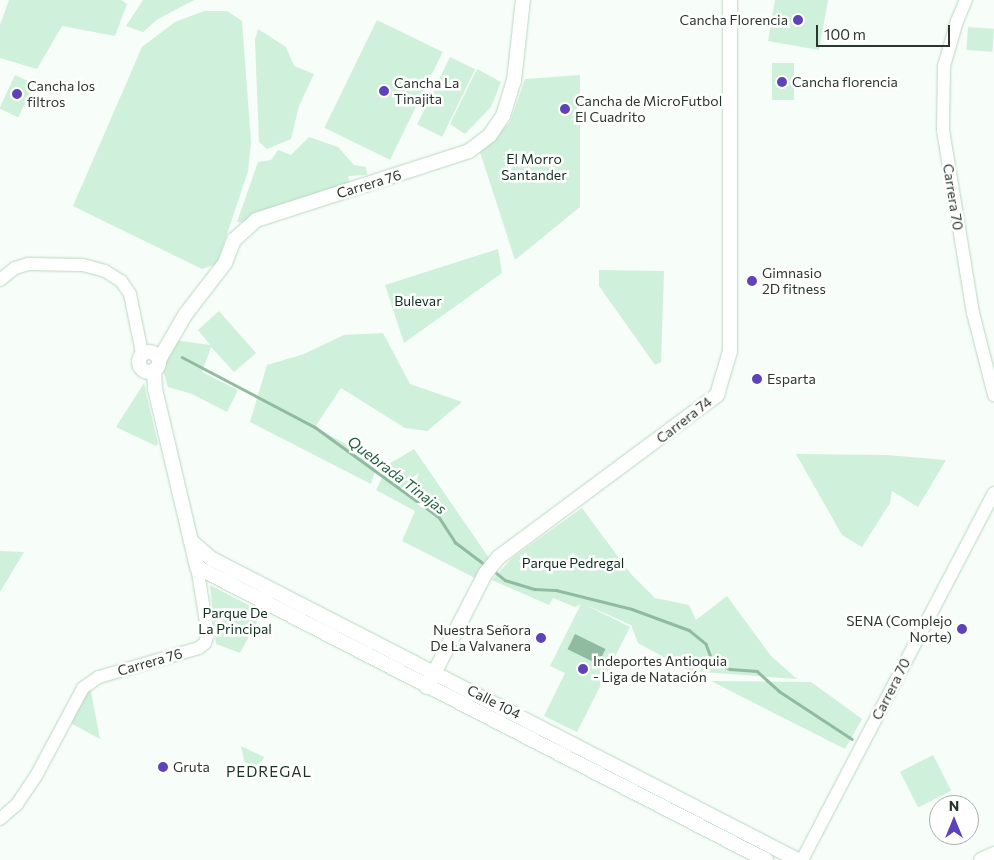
<!DOCTYPE html>
<html>
<head>
<meta charset="utf-8">
<style>
  body { margin:0 }
  #map { position:relative; width:994px; height:860px; overflow:hidden; background:#f7fdf9; font-family:Commissioner,sans-serif }
  div>[style] { position:absolute }
  .green>* { inset:0; background:#cff0da; transform-origin:0 0 }
  .water>* { inset:0; background:#91bba0; transform-origin:0 0 }
  .stream>* { height:2.5px; margin:-1.25px; padding:0 1.25px; transform-origin:1.25px; border-radius:1.25px; background:#91bba0 }
  .roads { filter:drop-shadow(0 0 1px #b9d7c3) drop-shadow(0 0 1px #b9d7c3) }
  .tertiary>* { height:12px; margin:-6px; padding:0 6px; transform-origin:6px; border-radius:6px; background:#fff }
  .secondary>* { height:14px; margin:-7px; padding:0 7px; transform-origin:7px; border-radius:7px; background:#fff }
  .secondary>.ring { margin:-7px; padding:0; box-sizing:content-box; background:none; border:14px solid #fff; border-radius:50% }
  .dots>* { width:14px; height:14px; translate:-50% -50%; box-sizing:border-box; border:2px solid #fff; border-radius:50% }
  span { translate:-50% -50%; white-space:nowrap; text-align:center; line-height:1.15; -webkit-text-stroke:5px #fff; paint-order:stroke }
  .poi-label { font-size:14px; color:#2a362e }
  .right { translate:-100% -50%; text-align:right }
  .left { translate:0 -50%; text-align:left }
  .park-label { font-size:14px; color:#0e311e }
  .street-label { font-size:14px; color:#2a362e }
  .water-label { font-size:15px; color:#1c5f3b; font-style:italic }
  .neighbourhood-label { font-size:15px; color:#193223; letter-spacing:1px }
  .north { position:absolute; left:929px; top:795px; width:50px; height:50px; box-sizing:border-box; background:#fff; border:1px solid #aaafab; border-radius:50%; rotate:0deg; font-size:14px; font-weight:700; line-height:20px; text-align:center; color:#2a362e }
  .north::after { content:''; display:block; margin:auto; width:18px; height:22px; background:#5e42ba; clip-path:polygon(50% 0,100% 100%,50% 72%,0 100%) }
  .scale { position:absolute; left:816px; top:25px; width:134px; height:22px; box-sizing:border-box; border:2px solid #2a362e; border-top:0; padding-left:6px; font-size:15px; line-height:18px; white-space:nowrap; color:#2a362e; -webkit-text-stroke:4px #fff; paint-order:stroke }
</style>
</head>
<body>
<div id="map">
  <div class="green">
    <div style="clip-path:polygon(9px 0,121px 0,127px 4px,115px 36px,62px 26px,37px 69px,0 58px,0 25px)"></div>
    <div style="clip-path:polygon(143px 0,194px 0,158px 19px,143px 32px,126px 26px)"></div>
    <div style="clip-path:polygon(775px 0,828px 0,819px 50px,768px 41px)"></div>
    <div style="clip-path:polygon(204px 11px,227px 11px,242px 21px,251px 142px,248px 171px,217px 264px,202px 269px,73px 206px,142px 47px,175px 22px)"></div>
    <div style="left:377px;top:20px;width:73px;height:120px;rotate:26deg"></div>
    <div style="left:968px;top:27px;width:26px;height:23px;rotate:4deg"></div>
    <div style="clip-path:polygon(258px 29px,286px 47px,294px 66px,314px 74px,299px 106px,291px 139px,267px 149px,259px 142px,255px 40px)"></div>
    <div style="left:450px;top:57px;width:28px;height:75px;rotate:26deg"></div>
    <div style="left:772px;top:63px;width:22px;height:37px"></div>
    <div style="clip-path:polygon(477px 69px,501px 82px,491px 107px,465px 134px,450px 124px)"></div>
    <div style="left:15px;top:75px;width:21px;height:37px;rotate:25deg"></div>
    <div style="clip-path:polygon(580px 75px,580px 207px,515px 260px,480px 152px,510px 122px,525px 79px)"></div>
    <div style="clip-path:polygon(309px 137px,338px 147px,354px 165px,366px 167px,367px 175px,348px 176px,350px 185px,249px 223px,237px 222px,258px 162px,271px 160px,278px 150px,291px 155px)"></div>
    <div style="clip-path:polygon(498px 249px,502px 273px,404px 343px,385px 285px)"></div>
    <div style="clip-path:polygon(599px 270px,664px 271px,661px 362px,655px 365px,599px 286px)"></div>
    <div style="clip-path:polygon(219px 311px,256px 353px,234px 372px,211px 347px,202px 372px,238px 390px,227px 412px,192px 394px,168px 387px,161px 363px,174px 340px,210px 345px,198px 330px)"></div>
    <div style="clip-path:polygon(383px 333px,410px 384px,462px 402px,427px 431px,405px 428px,341px 388px,315px 427px,378px 462px,371px 484px,250px 422px,267px 365px,304px 354px,344px 335px)"></div>
    <div style="clip-path:polygon(144px 383px,158px 444px,156px 446px,116px 427px)"></div>
    <div style="clip-path:polygon(414px 449px,489px 558px,475px 578px,402px 541px,415px 511px,376px 490px,389px 464px)"></div>
    <div style="clip-path:polygon(796px 454px,887px 455px,946px 460px,918px 507px,892px 491px,890px 503px,862px 547px,842px 535px)"></div>
    <div style="clip-path:polygon(582px 508px,630px 573px,655px 598px,689px 605px,696px 620px,727px 596px,771px 656px,797px 679px,689px 671px,638px 643px,631px 625px,582px 603px,630px 627px,577px 732px,544px 716px,565px 673px,550px 666px,581px 604px,575px 607px,553px 598px,549px 605px,492px 580px,512px 558px)"></div>
    <div style="clip-path:polygon(0 551px,24px 552px,0 592px)"></div>
    <div style="clip-path:polygon(210px 585px,262px 612px,240px 653px,216px 644px)"></div>
    <div style="clip-path:polygon(711px 681px,811px 682px,862px 719px,845px 749px)"></div>
    <div style="clip-path:polygon(90px 686px,100px 739px,65px 720px)"></div>
    <div style="clip-path:polygon(241px 746px,264px 757px,252px 777px,248px 778px)"></div>
    <div style="left:933px;top:755px;width:40px;height:37px;rotate:63deg"></div>
  </div>
  <div class="water">
    <div style="left:575px;top:634px;width:34px;height:17px;rotate:26deg"></div>
  </div>
  <div class="stream">
    <div style="left:182px;top:357px;width:150px;rotate:27.8deg"></div>
    <div style="left:315px;top:427px;width:153px;rotate:36deg"></div>
    <div style="left:439px;top:517px;width:30px;rotate:57deg"></div>
    <div style="left:455px;top:542px;width:39px;rotate:37deg"></div>
    <div style="left:494px;top:571px;width:14px;rotate:39deg"></div>
    <div style="left:505px;top:580px;width:31px;rotate:17deg"></div>
    <div style="left:535px;top:589px;width:21px;rotate:3deg"></div>
    <div style="left:556px;top:590px;width:78px;rotate:14deg"></div>
    <div style="left:632px;top:609px;width:61px;rotate:20.2deg"></div>
    <div style="left:689px;top:630px;width:22px;rotate:39deg"></div>
    <div style="left:706px;top:644px;width:17px;rotate:69deg"></div>
    <div style="left:712px;top:660px;width:20px;rotate:27deg"></div>
    <div style="left:730px;top:669px;width:27px;rotate:4deg"></div>
    <div style="left:757px;top:671px;width:30px;rotate:42deg"></div>
    <div style="left:779px;top:691px;width:87px;rotate:33.3deg"></div>
  </div>
  <div class="roads">
    <div class="tertiary">
      <div style="left:966px;top:0;width:23px;rotate:113deg"></div>
      <div style="left:957px;top:21px;width:47px;rotate:106.1deg"></div>
      <div style="left:944px;top:66px;width:64px;rotate:90.9deg"></div>
      <div style="left:943px;top:130px;width:185px;rotate:80.7deg"></div>
      <div style="left:973px;top:313px;width:85px;rotate:75.6deg"></div>
      <div style="left:0;top:280px;width:19px;rotate:-39deg"></div>
      <div style="left:15px;top:268px;width:14px;rotate:-17deg"></div>
      <div style="left:28px;top:264px;width:55px;rotate:1deg"></div>
      <div style="left:83px;top:265px;width:23px;rotate:15deg"></div>
      <div style="left:105px;top:271px;width:19px;rotate:32deg"></div>
      <div style="left:121px;top:281px;width:16px;rotate:55deg"></div>
      <div style="left:130px;top:294px;width:60px;rotate:78.5deg"></div>
      <div style="left:0;top:819px;width:23px;rotate:-41deg"></div>
      <div style="left:17px;top:804px;width:34px;rotate:-56deg"></div>
      <div style="left:36px;top:776px;width:100px;rotate:-61.9deg"></div>
      <div style="left:83px;top:688px;width:19px;rotate:-35deg"></div>
      <div style="left:99px;top:677px;width:104px;rotate:-16.2deg"></div>
      <div style="left:199px;top:648px;width:8px;rotate:-40deg"></div>
      <div style="left:205px;top:643px;width:9px;rotate:-72deg"></div>
      <div style="left:208px;top:634px;width:68px;rotate:-99.3deg"></div>
      <div style="left:802px;top:860px;width:414px;rotate:-62.4deg"></div>
    </div>
    <div class="secondary">
      <div class="ring" style="left:139px;top:352px;width:6px;height:6px"></div>
      <div style="left:159px;top:360px;width:52px;rotate:-60deg"></div>
      <div style="left:185px;top:315px;width:66px;rotate:-52.4deg"></div>
      <div style="left:225px;top:263px;width:25px;rotate:-69deg"></div>
      <div style="left:234px;top:240px;width:30px;rotate:-42deg"></div>
      <div style="left:256px;top:220px;width:224px;rotate:-17.9deg"></div>
      <div style="left:469px;top:151px;width:26px;rotate:-37deg"></div>
      <div style="left:490px;top:135px;width:23px;rotate:-56deg"></div>
      <div style="left:503px;top:116px;width:37px;rotate:-73deg"></div>
      <div style="left:514px;top:81px;width:81px;rotate:-83.7deg"></div>
      <div style="left:154px;top:370px;width:19px;rotate:87deg"></div>
      <div style="left:155px;top:389px;width:183px;rotate:76.7deg"></div>
      <div style="left:197px;top:567px;width:640px;rotate:27.25deg"></div>
      <div style="left:191px;top:541px;width:28px;rotate:41deg"></div>
      <div style="left:212px;top:559px;width:659px;rotate:27.19deg"></div>
      <div style="left:427px;top:687px;width:127px;rotate:-62.8deg"></div>
      <div style="left:485px;top:574px;width:22px;rotate:-51deg"></div>
      <div style="left:499px;top:557px;width:272px;rotate:-36.6deg"></div>
      <div style="left:717px;top:395px;width:46px;rotate:-73.5deg"></div>
      <div style="left:730px;top:351px;width:351px;rotate:-90deg"></div>
      <div style="left:981px;top:860px;width:14px;rotate:-25deg"></div>
    </div>
  </div>
  <div class="dots">
    <div style="left:798px;top:20px;background:#5e42ba"></div>
    <div style="left:782px;top:82px;background:#5e42ba"></div>
    <div style="left:384px;top:91px;background:#5e42ba"></div>
    <div style="left:17px;top:94px;background:#5e42ba"></div>
    <div style="left:565px;top:109px;background:#5e42ba"></div>
    <div style="left:752px;top:281px;background:#5e42ba"></div>
    <div style="left:757px;top:379px;background:#5e42ba"></div>
    <div style="left:962px;top:629px;background:#5e42ba"></div>
    <div style="left:541px;top:638px;background:#5e42ba"></div>
    <div style="left:583px;top:669px;background:#5e42ba"></div>
    <div style="left:163px;top:767px;background:#5e42ba"></div>
  </div>
  <div class="poi-label">
    <span class="right" style="left:788px;top:20px">Cancha Florencia</span>
    <span class="left" style="left:792px;top:82px">Cancha florencia</span>
    <span class="left" style="left:394px;top:91px">Cancha La<br>Tinajita</span>
    <span class="left" style="left:27px;top:94px">Cancha los<br>filtros</span>
    <span class="left" style="left:575px;top:109px">Cancha de MicroFutbol<br>El Cuadrito</span>
    <span class="left" style="left:762px;top:281px">Gimnasio<br>2D fitness</span>
    <span class="left" style="left:767px;top:379px">Esparta</span>
    <span class="right" style="left:952px;top:629px">SENA (Complejo<br>Norte)</span>
    <span class="right" style="left:531px;top:638px">Nuestra Señora<br>De La Valvanera</span>
    <span class="left" style="left:593px;top:669px">Indeportes Antioquia<br>- Liga de Natación</span>
    <span class="left" style="left:173px;top:767px">Gruta</span>
  </div>
  <div class="park-label">
    <span style="left:534px;top:167px">El Morro<br>Santander</span>
    <span style="left:418px;top:301px">Bulevar</span>
    <span style="left:573px;top:563px">Parque Pedregal</span>
    <span style="left:235px;top:621px">Parque De<br>La Principal</span>
  </div>
  <div class="street-label">
    <span style="left:369px;top:184px;rotate:-17deg">Carrera 76</span>
    <span style="left:953px;top:197px;rotate:81deg">Carrera 70</span>
    <span style="left:684px;top:420px;rotate:-38deg">Carrera 74</span>
    <span style="left:150px;top:662px;rotate:-16deg">Carrera 76</span>
    <span style="left:891px;top:689px;rotate:-63deg">Carrera 70</span>
    <span style="left:494px;top:702px;rotate:27deg">Calle 104</span>
  </div>
  <div class="water-label">
    <span style="left:397px;top:475px;rotate:37deg">Quebrada Tinajas</span>
  </div>
  <div class="neighbourhood-label">
    <span style="left:269px;top:772px">PEDREGAL</span>
  </div>
  <div class="north">N</div>
  <div class="scale">100 m</div>
</div>
</body>
</html>
